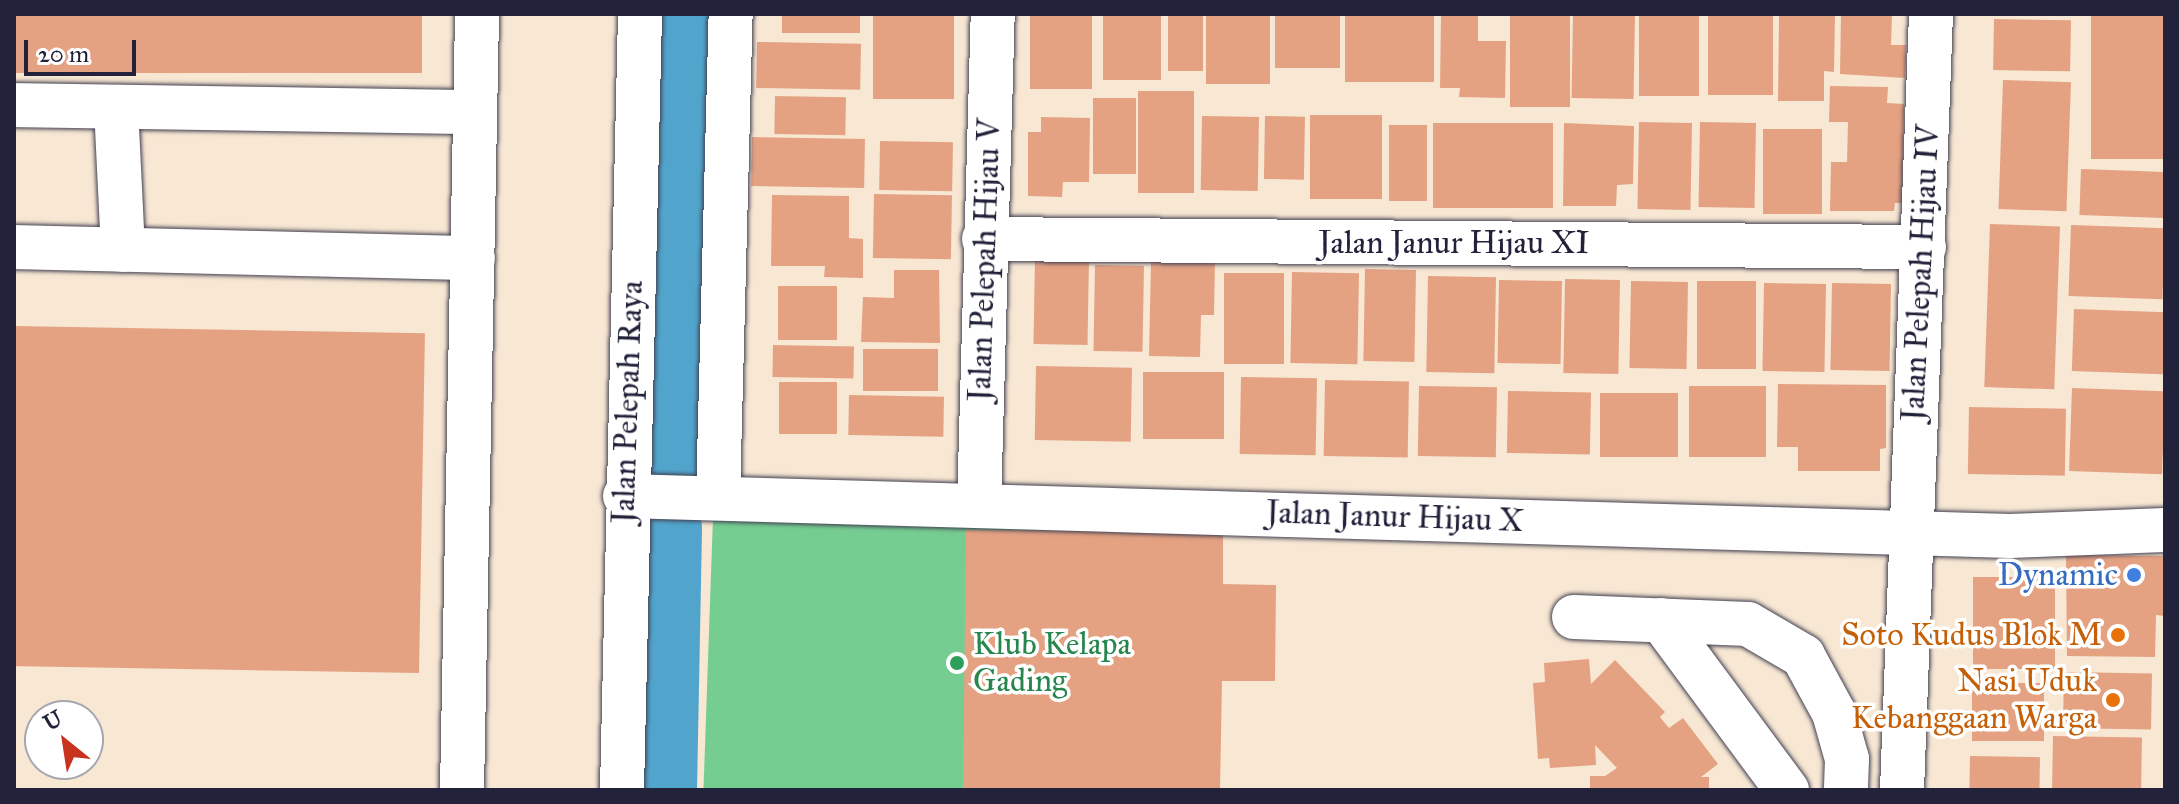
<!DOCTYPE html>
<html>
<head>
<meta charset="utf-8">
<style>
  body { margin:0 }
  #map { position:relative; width:2179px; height:804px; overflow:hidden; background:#f7e7d3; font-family:"IM FELL Great Primer",serif }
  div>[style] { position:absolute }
  .green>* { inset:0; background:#76cd92; transform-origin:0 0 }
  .river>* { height:66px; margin:-33px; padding:0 33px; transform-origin:33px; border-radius:33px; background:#51a5cd }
  .building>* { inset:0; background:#e4a283; transform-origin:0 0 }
  .roads { filter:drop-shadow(0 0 2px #424052) drop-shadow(0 0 2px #424052) }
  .minor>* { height:44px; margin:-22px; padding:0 22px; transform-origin:22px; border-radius:22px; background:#fff }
  .dots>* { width:22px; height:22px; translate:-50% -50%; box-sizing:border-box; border:4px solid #fff; border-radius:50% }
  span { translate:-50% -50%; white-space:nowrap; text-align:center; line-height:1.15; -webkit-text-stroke:7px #fff; paint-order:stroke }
  .street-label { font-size:32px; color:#22223b }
  .shop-label { font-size:32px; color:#366cbe }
  .right { translate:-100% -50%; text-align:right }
  .food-label { font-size:32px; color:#c56008 }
  .leisure-label { font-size:32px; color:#27864d }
  .left { translate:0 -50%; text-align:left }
  .frame { position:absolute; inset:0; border:16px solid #22223b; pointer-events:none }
  .north { position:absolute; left:24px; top:700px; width:80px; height:80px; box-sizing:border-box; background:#fff; border:2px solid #a7a7b1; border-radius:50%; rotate:330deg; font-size:22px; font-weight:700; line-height:32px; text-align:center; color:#22223b }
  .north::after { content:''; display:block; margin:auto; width:28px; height:36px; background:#c8321e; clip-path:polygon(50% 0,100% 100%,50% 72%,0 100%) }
  .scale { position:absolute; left:24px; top:40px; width:112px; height:36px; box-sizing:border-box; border:4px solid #22223b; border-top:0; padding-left:10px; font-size:24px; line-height:28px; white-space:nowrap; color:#22223b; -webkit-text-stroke:6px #fff; paint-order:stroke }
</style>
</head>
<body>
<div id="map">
  <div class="green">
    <div style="left:713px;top:517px;width:493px;height:273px;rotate:2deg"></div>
  </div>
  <div class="river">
    <div style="left:670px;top:467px;width:453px;rotate:-88.5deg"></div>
    <div style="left:664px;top:790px;width:262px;rotate:-88.9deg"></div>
  </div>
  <div class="building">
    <div style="left:14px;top:14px;width:408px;height:59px"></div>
    <div style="left:782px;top:14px;width:78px;height:19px"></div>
    <div style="left:873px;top:14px;width:81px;height:85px"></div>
    <div style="left:1030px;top:14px;width:62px;height:75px"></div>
    <div style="left:1103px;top:14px;width:58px;height:66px"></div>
    <div style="left:1168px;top:14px;width:35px;height:57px"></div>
    <div style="left:1206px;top:14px;width:64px;height:70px"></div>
    <div style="left:1275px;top:14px;width:65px;height:54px"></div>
    <div style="left:1345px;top:14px;width:89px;height:68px"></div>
    <div style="clip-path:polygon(1441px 14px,1478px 14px,1478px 41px,1506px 41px,1505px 98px,1459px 97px,1460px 88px,1440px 88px)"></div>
    <div style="left:1510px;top:14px;width:60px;height:93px"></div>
    <div style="left:1635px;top:14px;width:85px;height:62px;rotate:91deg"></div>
    <div style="left:1708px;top:14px;width:65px;height:81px"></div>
    <div style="clip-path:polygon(1805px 14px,1835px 14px,1834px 72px,1824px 71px,1824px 101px,1778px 101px,1779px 16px)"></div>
    <div style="clip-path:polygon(1841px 14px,1892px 14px,1891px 45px,1906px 45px,1905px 78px,1840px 74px)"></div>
    <div style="left:2091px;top:14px;width:74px;height:145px"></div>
    <div style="left:1639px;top:15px;width:60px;height:81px"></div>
    <div style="left:1994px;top:19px;width:77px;height:51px;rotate:1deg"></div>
    <div style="left:757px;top:42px;width:104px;height:46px;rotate:1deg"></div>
    <div style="left:2003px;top:80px;width:68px;height:129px;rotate:2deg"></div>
    <div style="clip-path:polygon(1830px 86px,1888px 87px,1887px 103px,1904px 104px,1902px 203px,1895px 203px,1894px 211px,1830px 211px,1831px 162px,1847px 162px,1848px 122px,1829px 122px)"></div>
    <div style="left:1138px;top:91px;width:56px;height:102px"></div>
    <div style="left:775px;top:96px;width:71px;height:38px;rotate:1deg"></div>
    <div style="left:1093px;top:98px;width:43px;height:76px"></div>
    <div style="left:1310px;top:115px;width:72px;height:84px"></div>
    <div style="left:1202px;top:116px;width:57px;height:74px;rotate:1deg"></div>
    <div style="left:1265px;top:116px;width:40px;height:63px;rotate:1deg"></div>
    <div style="clip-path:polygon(1041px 117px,1090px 118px,1089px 182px,1063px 182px,1062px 197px,1028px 196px,1028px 132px,1041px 132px)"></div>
    <div style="left:1639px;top:122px;width:53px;height:87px;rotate:1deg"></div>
    <div style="left:1700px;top:122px;width:56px;height:85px;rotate:1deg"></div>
    <div style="left:1433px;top:123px;width:120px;height:85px"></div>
    <div style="clip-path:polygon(1564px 123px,1634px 126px,1633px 184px,1617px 185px,1616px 206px,1563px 206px)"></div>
    <div style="left:1389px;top:125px;width:38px;height:76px"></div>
    <div style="left:1763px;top:129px;width:59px;height:85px"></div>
    <div style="left:752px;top:137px;width:113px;height:49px;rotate:1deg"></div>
    <div style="left:880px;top:141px;width:73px;height:49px;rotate:1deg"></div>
    <div style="left:2081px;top:169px;width:84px;height:46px;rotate:2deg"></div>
    <div style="left:874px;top:194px;width:78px;height:64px;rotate:1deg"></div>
    <div style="clip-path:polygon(772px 195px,849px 196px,849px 238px,863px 239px,863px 278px,824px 277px,825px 266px,771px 266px)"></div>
    <div style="left:1990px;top:224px;width:70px;height:163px;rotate:2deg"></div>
    <div style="left:2071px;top:225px;width:94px;height:71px;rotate:2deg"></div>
    <div style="left:1035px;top:258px;width:54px;height:86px;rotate:1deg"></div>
    <div style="clip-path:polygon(1215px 259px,1214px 315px,1201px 315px,1200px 357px,1149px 356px,1151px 262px)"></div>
    <div style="left:1095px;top:265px;width:49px;height:86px;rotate:1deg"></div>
    <div style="left:1365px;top:269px;width:51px;height:92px;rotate:1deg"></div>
    <div style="clip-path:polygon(894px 270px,939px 270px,940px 343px,861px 342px,863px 297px,894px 298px)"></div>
    <div style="left:1292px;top:272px;width:67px;height:91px;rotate:1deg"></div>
    <div style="left:1224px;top:273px;width:60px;height:91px"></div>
    <div style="left:1428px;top:276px;width:68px;height:96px;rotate:1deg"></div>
    <div style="left:1565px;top:279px;width:55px;height:94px;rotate:1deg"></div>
    <div style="left:1499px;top:280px;width:63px;height:83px;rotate:1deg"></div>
    <div style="left:1631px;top:281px;width:57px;height:87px;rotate:1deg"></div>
    <div style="left:1697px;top:281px;width:59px;height:88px"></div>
    <div style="left:1764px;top:283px;width:62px;height:88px;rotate:1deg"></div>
    <div style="left:1832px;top:283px;width:59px;height:87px;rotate:1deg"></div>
    <div style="left:778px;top:286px;width:59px;height:54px"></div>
    <div style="left:2074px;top:309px;width:91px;height:62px;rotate:2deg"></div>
    <div style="left:14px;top:326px;width:411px;height:340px;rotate:1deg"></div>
    <div style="left:773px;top:345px;width:81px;height:32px;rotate:1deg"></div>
    <div style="left:863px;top:349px;width:75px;height:42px"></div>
    <div style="left:1036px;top:366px;width:96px;height:74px;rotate:1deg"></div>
    <div style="left:1143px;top:372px;width:81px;height:67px"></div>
    <div style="left:1241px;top:377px;width:76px;height:77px;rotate:1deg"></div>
    <div style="left:1325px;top:380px;width:84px;height:76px;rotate:1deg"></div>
    <div style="left:779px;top:382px;width:58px;height:52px"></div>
    <div style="clip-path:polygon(1778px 384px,1886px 385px,1886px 448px,1880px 449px,1880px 471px,1798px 471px,1798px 447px,1777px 447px)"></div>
    <div style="left:1419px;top:386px;width:78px;height:70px;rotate:1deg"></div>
    <div style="left:1689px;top:386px;width:77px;height:71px"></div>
    <div style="left:2072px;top:388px;width:93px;height:83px;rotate:2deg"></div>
    <div style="left:1508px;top:391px;width:83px;height:62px;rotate:1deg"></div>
    <div style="left:1600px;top:393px;width:78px;height:64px"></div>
    <div style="left:849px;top:395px;width:95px;height:40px;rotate:1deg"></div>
    <div style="left:1969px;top:407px;width:97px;height:67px;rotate:1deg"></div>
    <div style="clip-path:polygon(966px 530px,1223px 531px,1223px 584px,1276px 585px,1275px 681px,1222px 681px,1220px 790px,963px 790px)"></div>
    <div style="clip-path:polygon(2066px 555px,2165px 556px,2165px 616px,2156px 615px,2155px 657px,2067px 656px)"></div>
    <div style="left:1973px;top:577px;width:82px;height:92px"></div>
    <div style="clip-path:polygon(1589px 659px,1591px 684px,1615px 660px,1665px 712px,1660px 717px,1669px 728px,1683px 718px,1718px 764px,1701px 777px,1709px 777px,1709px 790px,1590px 790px,1590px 776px,1605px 776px,1617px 768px,1595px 745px,1596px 765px,1550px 768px,1549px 758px,1538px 759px,1533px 683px,1545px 682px,1544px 663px)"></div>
    <div style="left:2064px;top:672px;width:88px;height:56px;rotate:1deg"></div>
    <div style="left:1972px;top:683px;width:72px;height:58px"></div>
    <div style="left:2053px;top:736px;width:89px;height:54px;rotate:1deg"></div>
    <div style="left:1970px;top:756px;width:70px;height:34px;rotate:1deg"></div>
  </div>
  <div class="roads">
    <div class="minor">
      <div style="left:14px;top:105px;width:461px;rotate:0.9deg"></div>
      <div style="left:116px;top:107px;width:143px;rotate:87.2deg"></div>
      <div style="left:984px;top:239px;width:940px;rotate:0.49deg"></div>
      <div style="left:14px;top:247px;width:459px;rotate:1.4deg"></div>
      <div style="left:625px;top:496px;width:1386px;rotate:1.65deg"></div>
      <div style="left:2010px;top:536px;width:155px;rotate:-2.2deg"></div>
      <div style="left:718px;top:497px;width:483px;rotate:-88.5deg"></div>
      <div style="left:979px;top:506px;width:492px;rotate:-88.4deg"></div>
      <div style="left:1574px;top:617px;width:174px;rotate:2.3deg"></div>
      <div style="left:1748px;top:624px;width:64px;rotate:30.2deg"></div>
      <div style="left:1803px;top:656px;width:65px;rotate:61.5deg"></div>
      <div style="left:1834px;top:713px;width:48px;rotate:74.2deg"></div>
      <div style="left:1847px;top:759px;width:31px;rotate:92deg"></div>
      <div style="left:1661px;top:620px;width:212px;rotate:53.5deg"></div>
      <div style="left:462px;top:790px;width:776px;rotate:-88.89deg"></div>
      <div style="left:622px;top:790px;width:776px;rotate:-88.67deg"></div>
      <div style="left:1902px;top:790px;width:777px;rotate:-87.86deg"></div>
    </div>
  </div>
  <div class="dots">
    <div style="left:2134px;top:575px;background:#3f7fe0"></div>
    <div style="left:2118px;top:635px;background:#e8710a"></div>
    <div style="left:957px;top:663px;background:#2e9e5b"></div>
    <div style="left:2113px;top:700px;background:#e8710a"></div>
  </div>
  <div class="street-label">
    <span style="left:1454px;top:243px">Jalan Janur Hijau XI</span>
    <span style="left:985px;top:260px;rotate:-88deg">Jalan Pelepah Hijau V</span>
    <span style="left:1921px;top:273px;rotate:-87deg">Jalan Pelepah Hijau IV</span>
    <span style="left:628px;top:402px;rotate:-88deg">Jalan Pelepah Raya</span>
    <span style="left:1395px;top:517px;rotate:2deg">Jalan Janur Hijau X</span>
  </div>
  <div class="shop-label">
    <span class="right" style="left:2118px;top:575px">Dynamic</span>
  </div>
  <div class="food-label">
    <span class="right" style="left:2102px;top:635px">Soto Kudus Blok M</span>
    <span class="right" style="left:2097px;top:700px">Nasi Uduk<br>Kebanggaan Warga</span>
  </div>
  <div class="leisure-label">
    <span class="left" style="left:973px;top:663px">Klub Kelapa<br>Gading</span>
  </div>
  <div class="frame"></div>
  <div class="north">U</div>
  <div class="scale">20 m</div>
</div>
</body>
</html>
